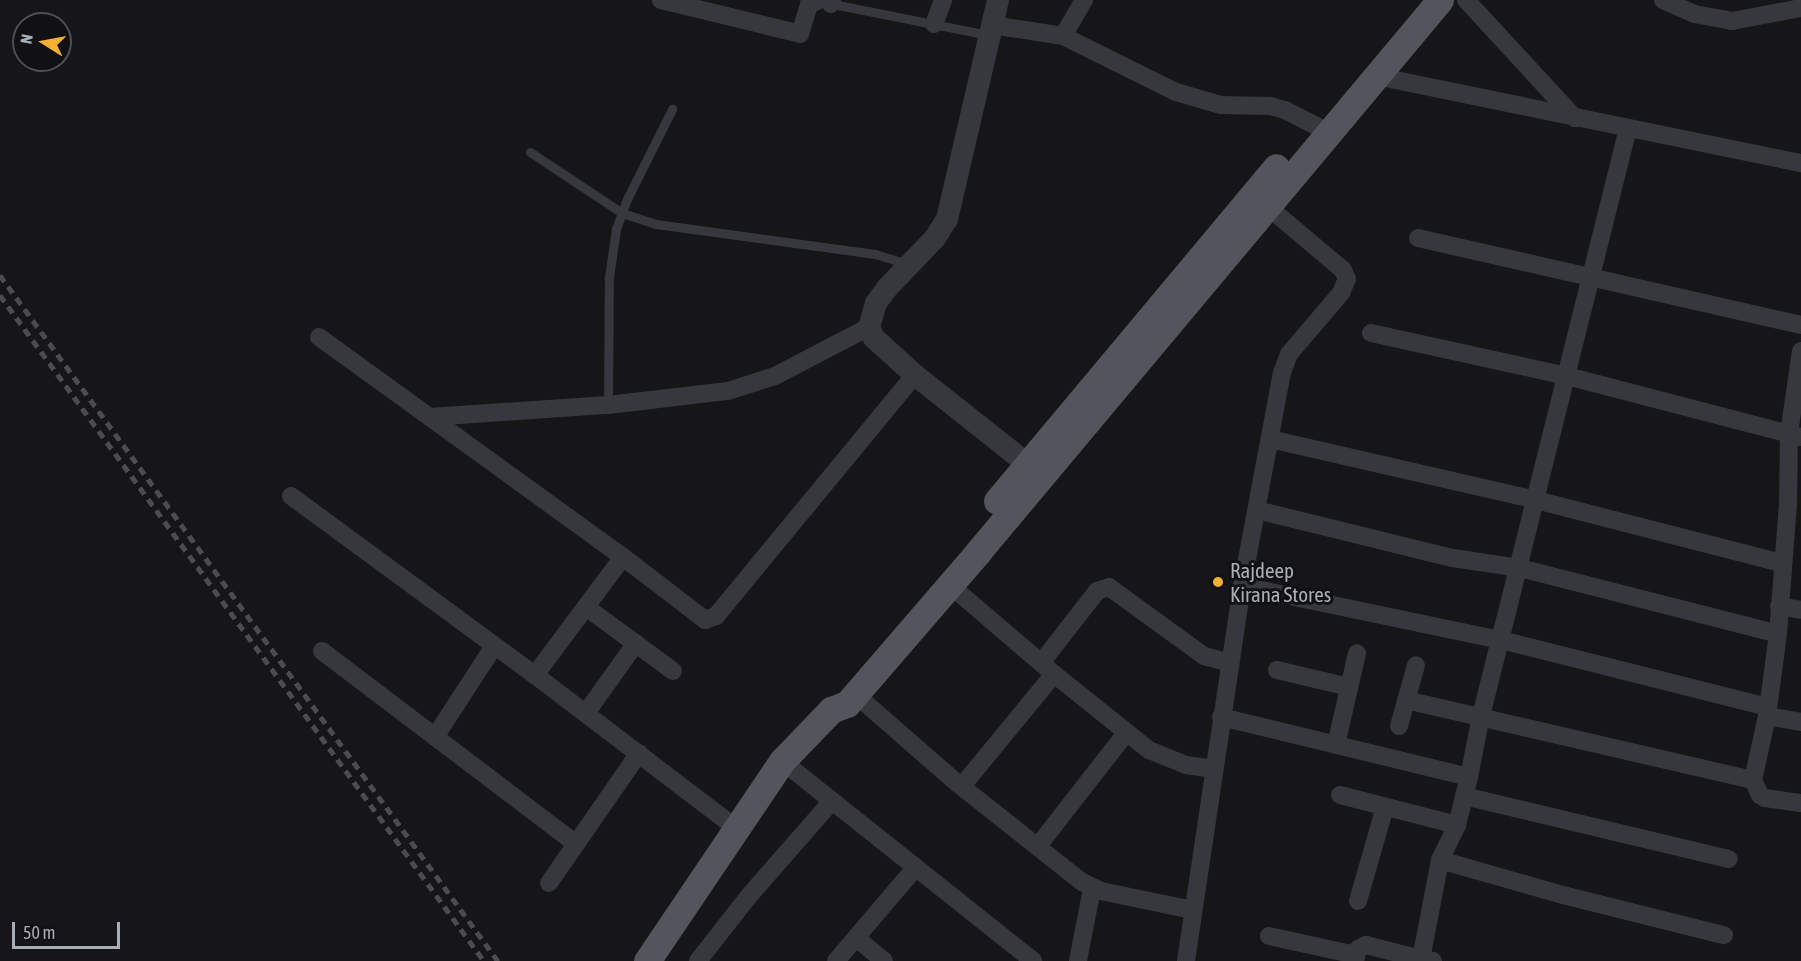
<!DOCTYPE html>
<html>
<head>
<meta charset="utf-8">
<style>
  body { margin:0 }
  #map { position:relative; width:1801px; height:961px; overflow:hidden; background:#161618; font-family:"Asap Condensed",sans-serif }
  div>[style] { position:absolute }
  .service>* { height:9px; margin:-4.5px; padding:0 4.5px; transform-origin:4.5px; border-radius:4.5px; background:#37383d }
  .minor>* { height:18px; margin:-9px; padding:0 9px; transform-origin:9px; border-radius:9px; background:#37383d }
  .tertiary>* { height:22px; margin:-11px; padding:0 11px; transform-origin:11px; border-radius:11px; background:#37383d }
  .primary>* { height:27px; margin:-13.5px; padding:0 13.5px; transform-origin:13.5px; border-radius:13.5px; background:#53555c }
  .rail>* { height:4.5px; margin-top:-2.25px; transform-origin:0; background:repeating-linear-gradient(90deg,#4a4c52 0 8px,transparent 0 14px) }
  .dots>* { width:16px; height:16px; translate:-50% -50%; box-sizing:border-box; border:3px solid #111113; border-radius:50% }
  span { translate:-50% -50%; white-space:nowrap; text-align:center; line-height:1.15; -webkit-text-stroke:6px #111113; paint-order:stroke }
  .poi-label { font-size:21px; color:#a8adb8 }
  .left { translate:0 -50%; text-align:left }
  .north { position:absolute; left:12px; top:12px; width:60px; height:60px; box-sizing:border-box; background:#111113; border:2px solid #4d4f55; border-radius:50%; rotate:281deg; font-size:16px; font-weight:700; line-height:24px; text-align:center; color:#a8adb8 }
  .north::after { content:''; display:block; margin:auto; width:21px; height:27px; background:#f2b134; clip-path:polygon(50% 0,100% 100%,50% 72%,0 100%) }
  .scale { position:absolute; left:12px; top:922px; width:108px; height:27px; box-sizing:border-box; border:3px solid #a8adb8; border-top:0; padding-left:8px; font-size:18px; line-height:21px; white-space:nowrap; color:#a8adb8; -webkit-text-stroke:4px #111113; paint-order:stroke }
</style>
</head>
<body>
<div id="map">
  <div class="service">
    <div style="left:828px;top:3px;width:163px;rotate:11.3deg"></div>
    <div style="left:530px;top:152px;width:110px;rotate:33.5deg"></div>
    <div style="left:622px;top:213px;width:36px;rotate:18deg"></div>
    <div style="left:656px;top:224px;width:221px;rotate:7.8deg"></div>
    <div style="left:875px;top:254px;width:34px;rotate:17deg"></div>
    <div style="left:608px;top:405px;width:128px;rotate:-89.6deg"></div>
    <div style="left:609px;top:277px;width:49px;rotate:-81.7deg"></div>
    <div style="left:616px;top:229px;width:32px;rotate:-70deg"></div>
    <div style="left:627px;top:199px;width:101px;rotate:-63.4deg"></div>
  </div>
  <div class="minor">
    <div style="left:661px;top:0;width:143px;rotate:13.7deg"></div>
    <div style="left:800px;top:34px;width:31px;rotate:-73deg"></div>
    <div style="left:809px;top:4px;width:9px;rotate:-21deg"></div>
    <div style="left:1466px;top:0;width:161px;rotate:47.3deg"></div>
    <div style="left:1663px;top:0;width:34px;rotate:24deg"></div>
    <div style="left:1694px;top:14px;width:39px;rotate:10deg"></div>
    <div style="left:1732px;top:21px;width:70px;rotate:-10.7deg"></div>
    <div style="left:831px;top:4px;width:4px;rotate:-76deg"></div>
    <div style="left:934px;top:24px;width:26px;rotate:-69deg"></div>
    <div style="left:992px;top:25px;width:72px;rotate:8.8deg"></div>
    <div style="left:1063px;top:36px;width:126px;rotate:26.4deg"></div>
    <div style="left:1176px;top:92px;width:47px;rotate:16.1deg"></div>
    <div style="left:1221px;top:105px;width:49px;rotate:1.2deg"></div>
    <div style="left:1270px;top:106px;width:16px;rotate:15deg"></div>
    <div style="left:1285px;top:110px;width:48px;rotate:27.1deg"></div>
    <div style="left:1063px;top:36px;width:42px;rotate:-59.7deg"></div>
    <div style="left:1376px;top:76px;width:434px;rotate:11.6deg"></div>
    <div style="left:1418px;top:238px;width:393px;rotate:12.8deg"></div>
    <div style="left:1371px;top:333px;width:201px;rotate:12.4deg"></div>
    <div style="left:1567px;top:376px;width:242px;rotate:14.6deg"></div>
    <div style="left:319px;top:337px;width:375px;rotate:35.9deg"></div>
    <div style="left:623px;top:557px;width:103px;rotate:37.5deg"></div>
    <div style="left:705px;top:620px;width:12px;rotate:-20deg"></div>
    <div style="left:716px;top:616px;width:313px;rotate:-50.5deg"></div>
    <div style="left:1801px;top:351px;width:83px;rotate:98.3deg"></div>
    <div style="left:1789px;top:433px;width:71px;rotate:90.8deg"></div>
    <div style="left:1788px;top:504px;width:130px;rotate:94.4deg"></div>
    <div style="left:1778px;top:634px;width:83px;rotate:97.6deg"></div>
    <div style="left:1767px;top:716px;width:66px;rotate:102.3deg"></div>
    <div style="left:1753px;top:780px;width:17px;rotate:65deg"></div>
    <div style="left:1760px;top:795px;width:6px;rotate:31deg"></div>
    <div style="left:1765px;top:798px;width:36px;rotate:8deg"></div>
    <div style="left:430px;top:417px;width:178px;rotate:-3.9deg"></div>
    <div style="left:608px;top:405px;width:121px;rotate:-6.7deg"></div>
    <div style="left:728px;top:391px;width:49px;rotate:-17.7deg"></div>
    <div style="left:775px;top:376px;width:106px;rotate:-27.5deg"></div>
    <div style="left:1270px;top:439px;width:273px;rotate:12.9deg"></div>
    <div style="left:1536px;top:500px;width:254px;rotate:14.4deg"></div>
    <div style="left:291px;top:496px;width:303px;rotate:36.3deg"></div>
    <div style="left:535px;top:675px;width:254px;rotate:37.3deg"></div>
    <div style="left:1257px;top:510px;width:202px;rotate:13.8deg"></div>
    <div style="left:1453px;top:558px;width:68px;rotate:8.5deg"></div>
    <div style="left:1520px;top:568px;width:266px;rotate:14.3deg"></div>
    <div style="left:950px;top:585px;width:137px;rotate:40.6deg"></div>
    <div style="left:1054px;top:674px;width:122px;rotate:38.7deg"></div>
    <div style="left:1149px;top:750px;width:40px;rotate:22deg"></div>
    <div style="left:1186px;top:765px;width:27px;rotate:8deg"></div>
    <div style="left:1242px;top:586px;width:265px;rotate:11.8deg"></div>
    <div style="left:1501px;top:640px;width:275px;rotate:14.1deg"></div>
    <div style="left:1779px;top:606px;width:22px;rotate:10deg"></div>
    <div style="left:586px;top:607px;width:108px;rotate:36.3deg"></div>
    <div style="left:322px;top:651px;width:319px;rotate:37.2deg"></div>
    <div style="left:1041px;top:663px;width:91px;rotate:-52.1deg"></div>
    <div style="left:1097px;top:591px;width:13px;rotate:-18deg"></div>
    <div style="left:1109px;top:587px;width:117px;rotate:36deg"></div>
    <div style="left:1204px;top:656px;width:27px;rotate:15deg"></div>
    <div style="left:1277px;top:670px;width:74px;rotate:13.3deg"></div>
    <div style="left:535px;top:675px;width:147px;rotate:-53.3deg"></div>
    <div style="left:855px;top:694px;width:135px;rotate:41.1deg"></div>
    <div style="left:957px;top:783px;width:159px;rotate:38.4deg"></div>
    <div style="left:1082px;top:882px;width:21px;rotate:25deg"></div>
    <div style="left:1101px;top:891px;width:94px;rotate:11.7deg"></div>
    <div style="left:1406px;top:700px;width:356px;rotate:13deg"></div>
    <div style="left:586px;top:713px;width:86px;rotate:-54.5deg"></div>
    <div style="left:1767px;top:716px;width:35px;rotate:10deg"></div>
    <div style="left:1221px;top:717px;width:255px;rotate:13.6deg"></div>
    <div style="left:1399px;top:726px;width:63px;rotate:-74.4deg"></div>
    <div style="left:435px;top:737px;width:108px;rotate:-57deg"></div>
    <div style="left:1336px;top:745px;width:94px;rotate:-77.1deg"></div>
    <div style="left:782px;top:761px;width:321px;rotate:38.5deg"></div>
    <div style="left:962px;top:786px;width:145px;rotate:-50.6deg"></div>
    <div style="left:1340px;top:795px;width:121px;rotate:14.4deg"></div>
    <div style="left:1464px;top:796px;width:272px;rotate:13.4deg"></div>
    <div style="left:1038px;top:846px;width:143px;rotate:-52.1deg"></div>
    <div style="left:1440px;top:860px;width:128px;rotate:15.9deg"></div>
    <div style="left:1563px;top:895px;width:166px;rotate:14deg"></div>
    <div style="left:549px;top:883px;width:158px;rotate:-55.3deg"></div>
    <div style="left:1358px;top:901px;width:98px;rotate:-74deg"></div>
    <div style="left:1269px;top:936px;width:89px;rotate:12.3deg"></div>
    <div style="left:856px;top:938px;width:36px;rotate:39deg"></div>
    <div style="left:698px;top:961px;width:81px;rotate:-52deg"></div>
    <div style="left:748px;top:897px;width:128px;rotate:-48.8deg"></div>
    <div style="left:836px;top:961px;width:123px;rotate:-49.6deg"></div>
    <div style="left:1078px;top:961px;width:74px;rotate:-79.1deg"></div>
    <div style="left:1186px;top:961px;width:379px;rotate:-81.5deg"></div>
    <div style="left:1242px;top:586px;width:217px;rotate:-79.4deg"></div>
    <div style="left:1282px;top:373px;width:20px;rotate:-70deg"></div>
    <div style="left:1289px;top:354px;width:80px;rotate:-49.6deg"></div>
    <div style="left:1341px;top:293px;width:15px;rotate:-67deg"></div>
    <div style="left:1347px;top:279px;width:10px;rotate:-114deg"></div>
    <div style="left:1343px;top:270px;width:99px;rotate:-139.9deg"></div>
    <div style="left:1355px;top:961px;width:12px;rotate:-76deg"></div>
    <div style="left:1358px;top:949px;width:9px;rotate:-27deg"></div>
    <div style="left:1366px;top:945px;width:57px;rotate:14.3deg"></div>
    <div style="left:1433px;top:961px;width:12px;rotate:-171deg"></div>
    <div style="left:1421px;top:959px;width:101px;rotate:-79.1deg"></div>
    <div style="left:1440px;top:860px;width:39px;rotate:-64deg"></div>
    <div style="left:1457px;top:825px;width:49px;rotate:-76deg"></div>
    <div style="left:1469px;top:777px;width:62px;rotate:-78.9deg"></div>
    <div style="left:1481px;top:716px;width:606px;rotate:-75.96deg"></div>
  </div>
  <div class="tertiary">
    <div style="left:998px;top:0;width:225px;rotate:103.1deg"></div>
    <div style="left:947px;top:219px;width:22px;rotate:122deg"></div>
    <div style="left:935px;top:238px;width:69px;rotate:133.8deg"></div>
    <div style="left:887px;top:288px;width:19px;rotate:126deg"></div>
    <div style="left:876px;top:303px;width:25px;rotate:106deg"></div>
    <div style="left:869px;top:327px;width:12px;rotate:66deg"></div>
    <div style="left:874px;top:338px;width:55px;rotate:42.1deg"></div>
    <div style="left:915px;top:375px;width:161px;rotate:38.4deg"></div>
  </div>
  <div class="primary">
    <div style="left:997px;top:501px;width:435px;rotate:-50.1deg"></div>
    <div style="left:647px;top:961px;width:241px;rotate:-56deg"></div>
    <div style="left:782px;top:761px;width:71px;rotate:-46.1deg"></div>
    <div style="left:831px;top:710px;width:17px;rotate:-21deg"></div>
    <div style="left:847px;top:704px;width:201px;rotate:-49.2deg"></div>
    <div style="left:978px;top:552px;width:720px;rotate:-50.07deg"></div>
  </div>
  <div class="rail">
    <div style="left:0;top:275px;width:848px;rotate:54.02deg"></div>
    <div style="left:0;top:295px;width:823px;rotate:53.99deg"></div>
  </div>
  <div class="dots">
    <div style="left:1218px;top:582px;background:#f2b134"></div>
  </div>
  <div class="poi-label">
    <span class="left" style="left:1230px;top:582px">Rajdeep<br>Kirana Stores</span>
  </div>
  <div class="north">N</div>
  <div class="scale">50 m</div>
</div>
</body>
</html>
